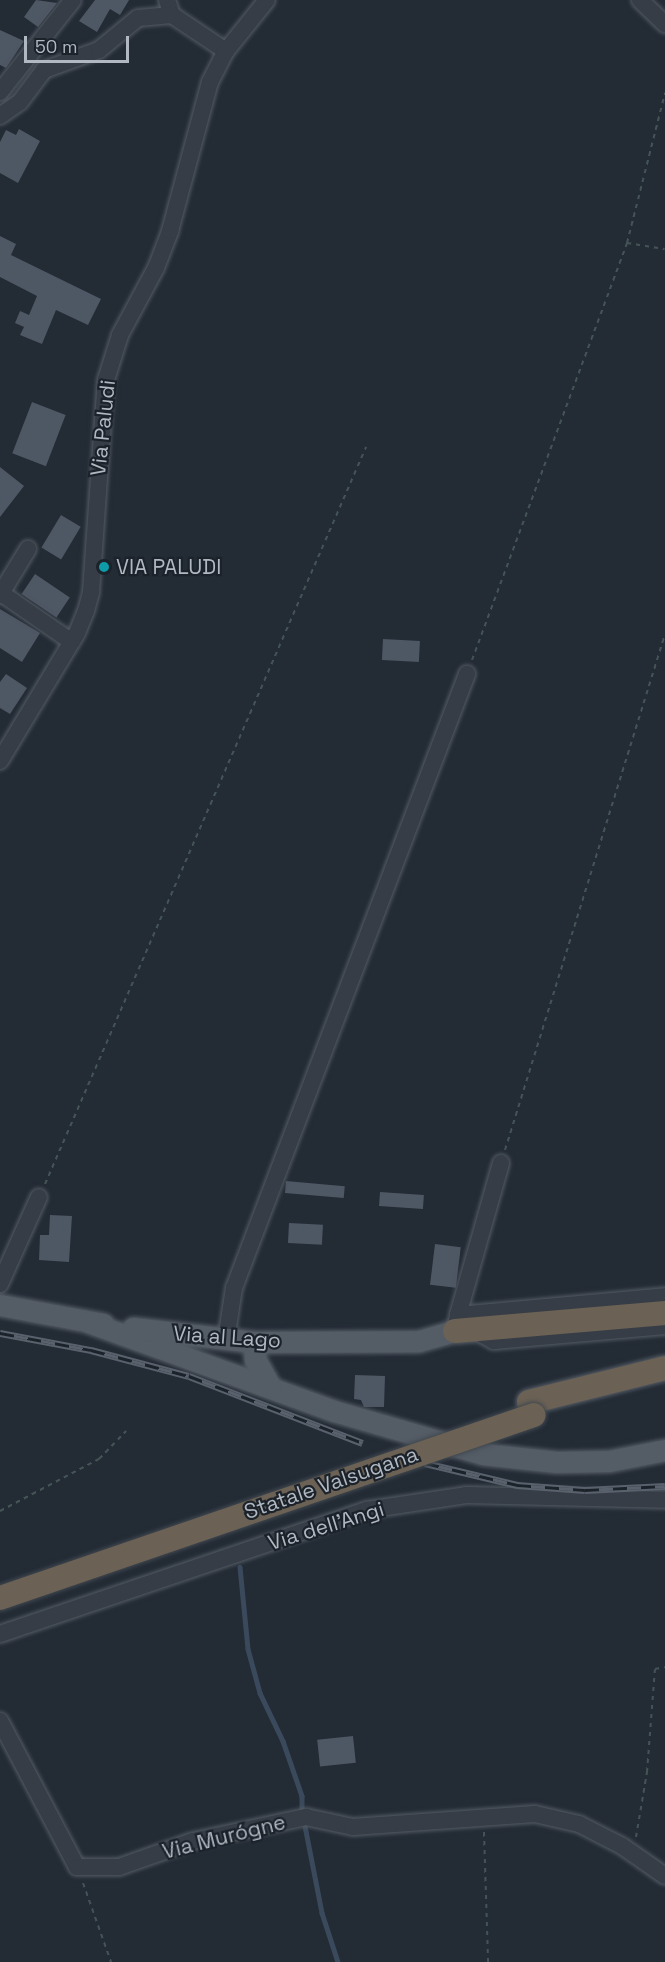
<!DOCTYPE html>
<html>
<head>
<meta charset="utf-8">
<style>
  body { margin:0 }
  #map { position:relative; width:665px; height:1962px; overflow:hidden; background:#232b35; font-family:"Space Grotesk",sans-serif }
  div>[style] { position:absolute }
  .stream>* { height:4.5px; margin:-2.25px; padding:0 2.25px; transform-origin:2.25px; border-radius:2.25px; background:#3a4a5c }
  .building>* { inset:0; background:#4e5764; transform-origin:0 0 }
  .path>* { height:2px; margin-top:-1px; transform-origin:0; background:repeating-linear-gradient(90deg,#445456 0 4.5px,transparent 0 9px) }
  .roads { filter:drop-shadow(0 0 2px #545b64) drop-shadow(0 0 2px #545b64) }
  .minor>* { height:16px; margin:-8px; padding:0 8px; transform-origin:8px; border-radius:8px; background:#363d46 }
  .major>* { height:21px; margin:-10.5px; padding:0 10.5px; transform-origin:10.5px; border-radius:10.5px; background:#545c66 }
  .highway>* { height:24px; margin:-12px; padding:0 12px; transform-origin:12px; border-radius:12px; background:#6b6154 }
  .rail>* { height:7px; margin-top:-3.5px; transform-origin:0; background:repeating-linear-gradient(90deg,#1b222a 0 14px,#58616c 0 28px); box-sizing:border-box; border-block:2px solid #58616c }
  .bridges { filter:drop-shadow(0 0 2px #414850) drop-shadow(0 0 2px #414850) }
  .highway-bridge>* { height:24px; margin:-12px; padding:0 12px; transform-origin:12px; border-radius:12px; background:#6b6154 }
  .dots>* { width:16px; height:16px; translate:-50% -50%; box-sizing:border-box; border:3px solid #1b222a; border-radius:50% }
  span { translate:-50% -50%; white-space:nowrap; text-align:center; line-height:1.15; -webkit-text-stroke:4.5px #1b222a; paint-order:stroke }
  .street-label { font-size:21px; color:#b1b8c2 }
  .poi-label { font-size:21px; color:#b1b8c2 }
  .left { translate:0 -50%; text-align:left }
  .scale { position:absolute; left:24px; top:36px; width:105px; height:27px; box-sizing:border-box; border:3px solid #b1b8c2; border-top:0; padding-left:8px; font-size:18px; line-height:21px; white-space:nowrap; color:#b1b8c2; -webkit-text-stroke:4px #1b222a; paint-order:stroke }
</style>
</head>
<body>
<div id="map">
  <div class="stream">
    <div style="left:240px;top:1567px;width:82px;rotate:84.4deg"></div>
    <div style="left:248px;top:1649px;width:46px;rotate:74.7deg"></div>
    <div style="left:260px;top:1693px;width:53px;rotate:64.4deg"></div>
    <div style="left:283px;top:1741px;width:58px;rotate:70.9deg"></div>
    <div style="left:302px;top:1796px;width:13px;rotate:90deg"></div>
    <div style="left:305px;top:1826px;width:89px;rotate:78.9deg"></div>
    <div style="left:322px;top:1913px;width:52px;rotate:71.9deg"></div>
  </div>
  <div class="building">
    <div style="clip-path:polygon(36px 0,57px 3px,38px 27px,24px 17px)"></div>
    <div style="clip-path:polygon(95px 0,129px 0,120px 15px,110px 9px,97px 32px,79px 21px)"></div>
    <div style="clip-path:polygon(0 30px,24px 41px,6px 68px,0 65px)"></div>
    <div style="clip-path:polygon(19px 129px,40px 141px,18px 183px,0 173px,0 142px,6px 130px,16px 135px)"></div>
    <div style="clip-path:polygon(0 236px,16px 244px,11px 255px,101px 299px,88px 325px,56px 310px,42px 344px,20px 335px,24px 327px,15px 323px,20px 311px,29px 315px,37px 296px,0 277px)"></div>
    <div style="left:32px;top:402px;width:36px;height:55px;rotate:21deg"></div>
    <div style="clip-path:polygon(0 467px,24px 486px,0 517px)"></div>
    <div style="left:61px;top:515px;width:23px;height:38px;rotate:31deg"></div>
    <div style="left:35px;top:574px;width:42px;height:24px;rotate:34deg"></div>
    <div style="clip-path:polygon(0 609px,40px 633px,22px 662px,0 648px)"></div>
    <div style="left:383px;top:639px;width:37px;height:21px;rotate:3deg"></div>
    <div style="clip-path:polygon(6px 674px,27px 688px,10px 714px,0 708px,0 682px)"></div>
    <div style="left:286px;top:1181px;width:59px;height:12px;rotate:5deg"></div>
    <div style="left:380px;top:1192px;width:44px;height:14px;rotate:4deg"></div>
    <div style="clip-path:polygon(50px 1215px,72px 1216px,69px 1262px,39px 1260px,40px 1235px,49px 1235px)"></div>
    <div style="left:289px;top:1223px;width:34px;height:20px;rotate:3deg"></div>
    <div style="left:435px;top:1244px;width:26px;height:41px;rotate:7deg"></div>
    <div style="clip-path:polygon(355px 1375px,385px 1376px,384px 1407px,364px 1407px,361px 1400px,354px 1399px)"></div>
    <div style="left:353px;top:1736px;width:27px;height:36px;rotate:84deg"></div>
  </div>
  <div class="path">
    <div style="left:627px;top:243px;width:38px;rotate:9deg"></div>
    <div style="left:472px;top:660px;width:445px;rotate:-69.6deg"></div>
    <div style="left:627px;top:243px;width:155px;rotate:-75.8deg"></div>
    <div style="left:505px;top:1150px;width:540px;rotate:-72.77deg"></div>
    <div style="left:45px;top:1184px;width:804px;rotate:-66.46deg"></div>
    <div style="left:0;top:1511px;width:112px;rotate:-27.7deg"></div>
    <div style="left:99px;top:1459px;width:39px;rotate:-46deg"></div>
    <div style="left:484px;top:1832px;width:130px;rotate:88.2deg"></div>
    <div style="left:636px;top:1837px;width:66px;rotate:-80.4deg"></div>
    <div style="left:647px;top:1772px;width:103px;rotate:-85.6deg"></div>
    <div style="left:655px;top:1669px;width:10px;rotate:-11deg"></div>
    <div style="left:83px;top:1883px;width:84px;rotate:70.5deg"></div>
  </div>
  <div class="roads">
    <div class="minor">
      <div style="left:167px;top:0;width:16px;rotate:72deg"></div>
      <div style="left:172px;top:15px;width:65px;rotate:33.7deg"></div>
      <div style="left:640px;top:0;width:35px;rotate:44deg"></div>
      <div style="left:0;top:92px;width:117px;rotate:-51.6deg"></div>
      <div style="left:0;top:116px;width:24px;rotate:-35deg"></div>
      <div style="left:20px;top:102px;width:40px;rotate:-53deg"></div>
      <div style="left:44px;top:70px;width:59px;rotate:-20deg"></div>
      <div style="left:99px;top:50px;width:50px;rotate:-39.4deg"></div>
      <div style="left:138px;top:18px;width:34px;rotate:-5deg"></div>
      <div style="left:1px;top:593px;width:86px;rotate:34.6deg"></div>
      <div style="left:0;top:595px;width:54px;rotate:-58.7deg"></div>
      <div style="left:0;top:761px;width:149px;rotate:-59deg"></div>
      <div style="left:77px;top:633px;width:24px;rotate:-68deg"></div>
      <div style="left:86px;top:611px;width:20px;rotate:-75deg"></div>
      <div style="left:91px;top:592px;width:213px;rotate:-86deg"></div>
      <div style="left:106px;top:380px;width:47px;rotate:-72.7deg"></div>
      <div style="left:120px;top:335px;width:76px;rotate:-61.8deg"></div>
      <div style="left:156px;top:268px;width:40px;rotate:-69deg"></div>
      <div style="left:170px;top:231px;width:154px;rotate:-75deg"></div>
      <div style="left:210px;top:82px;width:35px;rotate:-63deg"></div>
      <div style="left:226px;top:51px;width:65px;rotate:-51.2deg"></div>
      <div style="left:0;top:1284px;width:95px;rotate:-65.9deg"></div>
      <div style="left:458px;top:1315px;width:158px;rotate:-74.2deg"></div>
      <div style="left:474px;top:1330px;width:23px;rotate:29deg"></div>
      <div style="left:494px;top:1341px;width:172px;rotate:-5deg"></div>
      <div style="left:455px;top:1331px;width:16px;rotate:-79deg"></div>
      <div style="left:458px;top:1315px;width:208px;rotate:-5.2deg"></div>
      <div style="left:226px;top:1340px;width:53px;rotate:-81.3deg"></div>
      <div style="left:234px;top:1288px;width:657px;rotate:-69.22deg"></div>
      <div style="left:0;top:1634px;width:387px;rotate:-18.7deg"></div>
      <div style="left:367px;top:1510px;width:100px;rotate:-8.6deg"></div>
      <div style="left:466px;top:1495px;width:199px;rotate:1.4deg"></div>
      <div style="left:0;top:1721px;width:165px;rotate:62.2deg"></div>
      <div style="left:77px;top:1867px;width:42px"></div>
      <div style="left:119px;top:1867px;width:78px;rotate:-19.4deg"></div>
      <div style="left:193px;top:1841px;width:116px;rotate:-12deg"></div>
      <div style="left:306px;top:1817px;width:48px;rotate:12deg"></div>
      <div style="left:353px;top:1827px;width:182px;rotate:-4.1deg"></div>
      <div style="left:535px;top:1814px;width:45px;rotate:12.8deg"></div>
      <div style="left:579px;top:1824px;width:48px;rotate:27.1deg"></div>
      <div style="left:622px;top:1846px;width:52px;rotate:34.9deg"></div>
    </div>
    <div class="major">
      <div style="left:0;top:1305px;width:105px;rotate:10.5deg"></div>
      <div style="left:88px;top:1322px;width:262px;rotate:19.9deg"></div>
      <div style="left:334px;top:1411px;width:155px;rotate:16.1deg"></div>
      <div style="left:483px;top:1454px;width:74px;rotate:6.2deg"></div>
      <div style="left:557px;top:1462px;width:52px;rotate:-1.1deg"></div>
      <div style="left:609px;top:1461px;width:57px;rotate:-11.1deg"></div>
      <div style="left:133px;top:1328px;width:122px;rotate:6.6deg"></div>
      <div style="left:254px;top:1342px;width:165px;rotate:-0.3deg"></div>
      <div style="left:419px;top:1341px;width:37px;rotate:-16deg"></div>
      <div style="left:254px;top:1342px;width:17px;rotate:87deg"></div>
      <div style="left:255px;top:1359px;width:31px;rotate:61deg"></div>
    </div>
    <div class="highway">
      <div style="left:455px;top:1331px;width:211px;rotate:-4.9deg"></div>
      <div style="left:529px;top:1402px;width:140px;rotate:-14deg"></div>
    </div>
  </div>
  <div class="rail">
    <div style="left:0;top:1333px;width:93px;rotate:10.6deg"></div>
    <div style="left:91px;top:1350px;width:101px;rotate:14.9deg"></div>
    <div style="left:189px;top:1376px;width:186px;rotate:21.1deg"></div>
    <div style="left:425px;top:1463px;width:95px;rotate:13.4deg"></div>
    <div style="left:517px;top:1485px;width:68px;rotate:4.2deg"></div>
    <div style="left:585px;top:1490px;width:80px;rotate:-2.9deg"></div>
  </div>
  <div class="bridges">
    <div class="highway-bridge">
      <div style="left:0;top:1598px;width:564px;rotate:-18.92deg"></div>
    </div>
  </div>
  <div class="dots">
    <div style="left:104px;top:567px;background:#0f9aa8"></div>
  </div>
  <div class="street-label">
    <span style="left:103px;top:428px;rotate:-84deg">Via Paludi</span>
    <span style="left:227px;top:1337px;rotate:4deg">Via al Lago</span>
    <span style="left:331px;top:1483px;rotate:-19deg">Statale Valsugana</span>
    <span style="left:326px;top:1526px;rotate:-17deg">Via dell'Angi</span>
    <span style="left:224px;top:1837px;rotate:-14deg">Via Murógne</span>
  </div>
  <div class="poi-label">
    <span class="left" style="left:116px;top:567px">VIA PALUDI</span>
  </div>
  <div class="scale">50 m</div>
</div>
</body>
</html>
